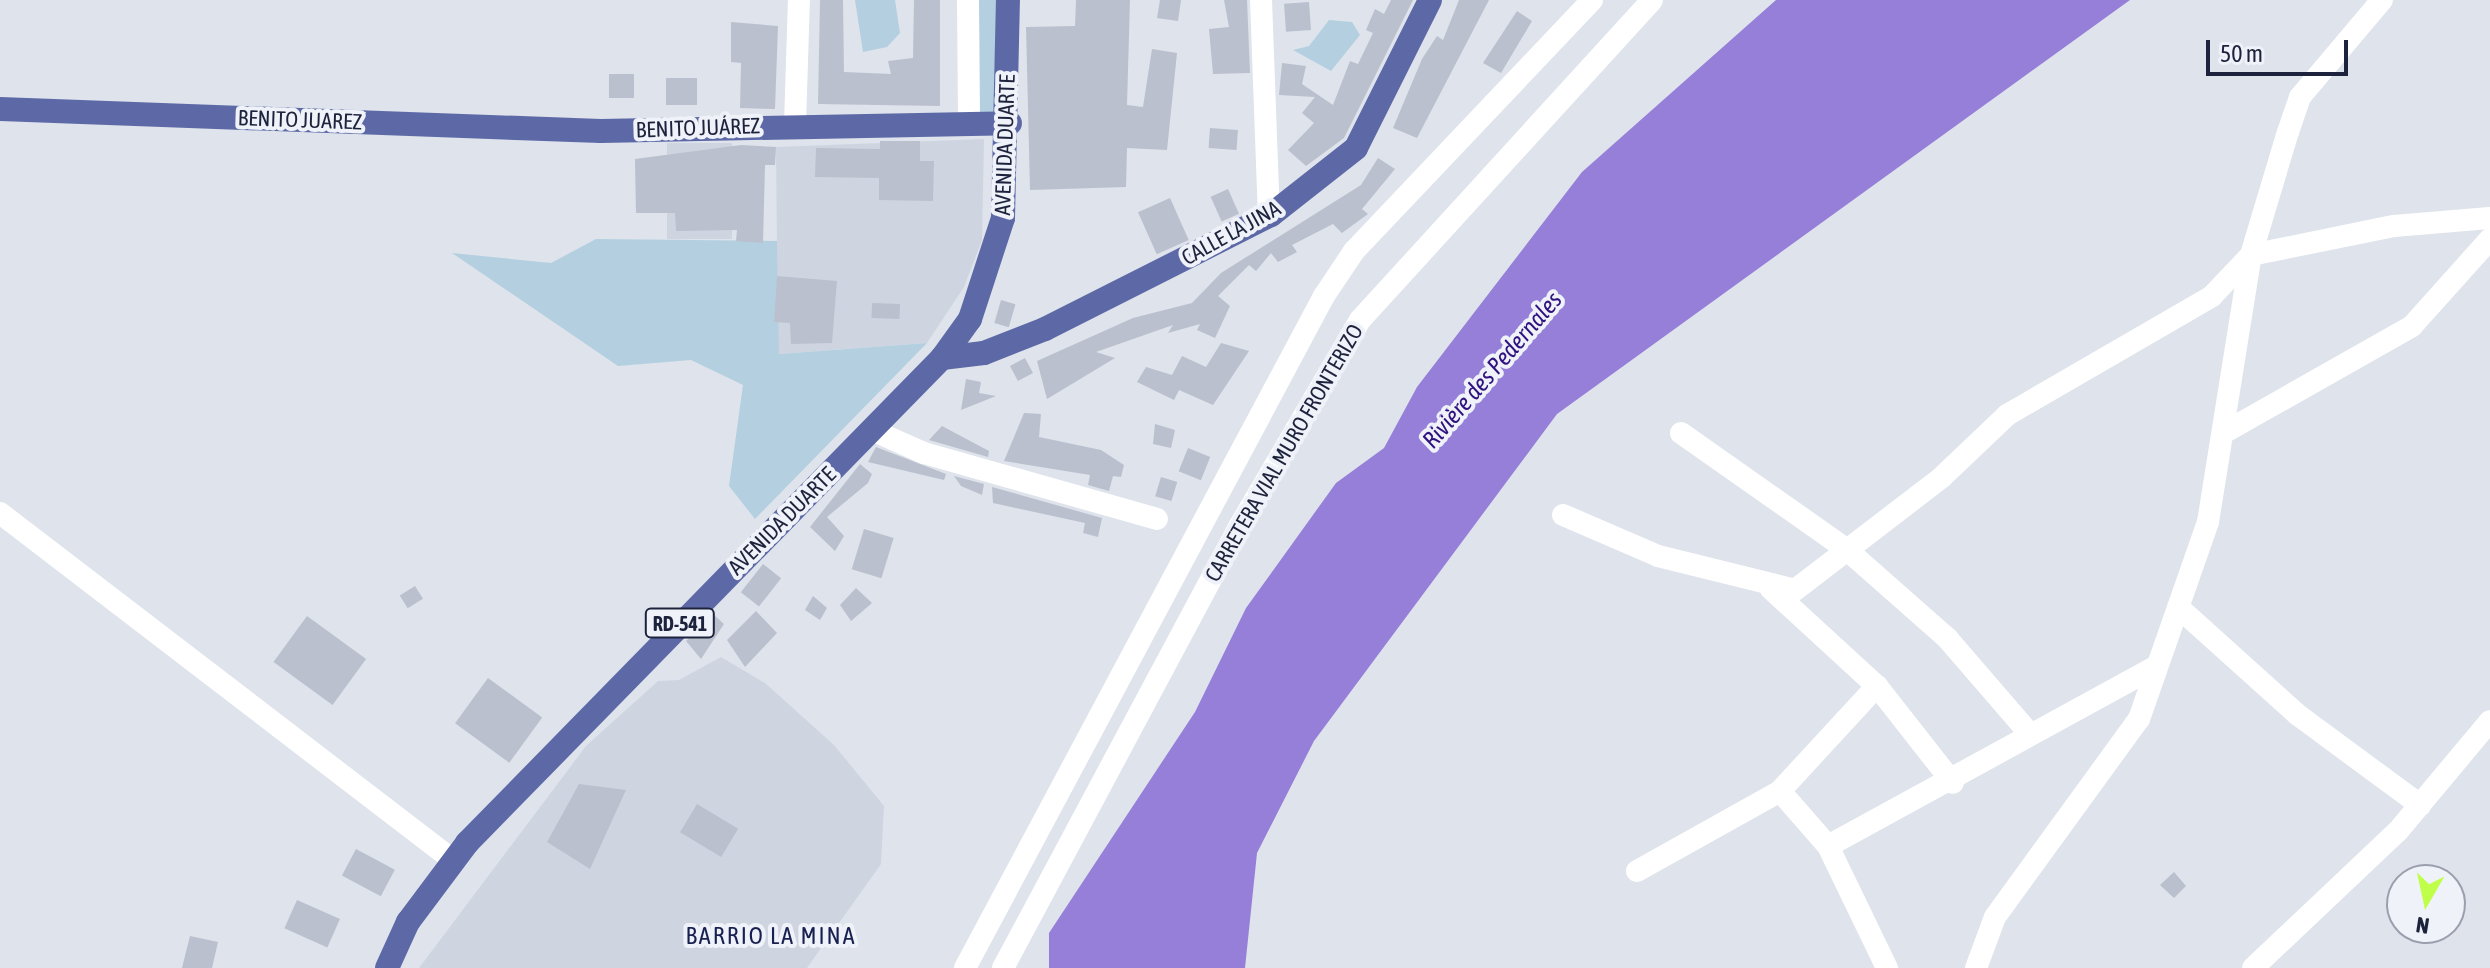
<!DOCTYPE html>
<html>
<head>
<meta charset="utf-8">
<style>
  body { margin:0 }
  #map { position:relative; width:2490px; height:968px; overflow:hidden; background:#dee3ec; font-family:"Asap Condensed",sans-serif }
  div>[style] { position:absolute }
  .built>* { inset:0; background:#cfd5e0; transform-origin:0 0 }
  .green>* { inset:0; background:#b4d0e0; transform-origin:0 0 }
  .water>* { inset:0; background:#967fd8 }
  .building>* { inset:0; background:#bac0cd; transform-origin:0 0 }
  .minor>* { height:22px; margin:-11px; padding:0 11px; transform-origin:11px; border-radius:11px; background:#fff }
  .major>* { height:24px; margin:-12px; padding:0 12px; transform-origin:12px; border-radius:12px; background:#5d69a6 }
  span { translate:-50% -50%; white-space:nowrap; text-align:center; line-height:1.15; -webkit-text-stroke:8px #eff2f8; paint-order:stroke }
  .shield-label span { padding:2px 6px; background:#eff2f8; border:2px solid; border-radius:6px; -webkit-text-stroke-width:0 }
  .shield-label { font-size:20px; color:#1e233d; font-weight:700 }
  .street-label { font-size:22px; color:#1e233d }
  .water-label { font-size:24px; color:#2f127f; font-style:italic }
  .neighbourhood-label { font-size:24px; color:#182051; letter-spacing:2px }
  .north { position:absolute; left:2386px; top:864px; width:80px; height:80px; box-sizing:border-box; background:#eff2f8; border:2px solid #9b9fad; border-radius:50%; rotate:189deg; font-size:22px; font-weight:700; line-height:32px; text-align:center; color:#1e233d }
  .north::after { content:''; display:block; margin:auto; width:28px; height:36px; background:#c0ff49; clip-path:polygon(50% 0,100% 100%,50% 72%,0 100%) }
  .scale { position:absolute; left:2206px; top:40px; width:142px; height:36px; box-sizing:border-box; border:4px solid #1e233d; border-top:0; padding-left:10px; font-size:24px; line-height:28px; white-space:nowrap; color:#1e233d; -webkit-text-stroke:6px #eff2f8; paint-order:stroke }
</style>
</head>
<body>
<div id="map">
  <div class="built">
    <div style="clip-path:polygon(984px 139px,982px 240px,964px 287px,927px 343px,778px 354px,776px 147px)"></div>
    <div style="left:667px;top:143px;width:65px;height:96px"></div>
    <div style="clip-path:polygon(721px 657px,765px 683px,834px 745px,884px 806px,881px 864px,807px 968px,419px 968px,586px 746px,658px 681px,679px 680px)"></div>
  </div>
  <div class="green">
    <div style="clip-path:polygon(855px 0,895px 0,900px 33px,887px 47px,863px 52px)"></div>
    <div style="left:968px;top:0;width:40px;height:123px"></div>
    <div style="clip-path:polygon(1329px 20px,1352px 22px,1360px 35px,1331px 71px,1293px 50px,1309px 46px)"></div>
    <div style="clip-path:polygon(596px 239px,777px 241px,779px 354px,927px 343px,755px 519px,729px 486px,743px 385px,691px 360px,618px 366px,452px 253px,551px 263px)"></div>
  </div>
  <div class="water">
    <div style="clip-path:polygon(1776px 0,2130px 0,1557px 414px,1314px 741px,1257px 853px,1245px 968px,1049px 968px,1049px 933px,1195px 712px,1246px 608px,1336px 483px,1384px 448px,1417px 387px,1582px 172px)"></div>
  </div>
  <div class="building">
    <div style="clip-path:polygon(820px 0,843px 0,844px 72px,891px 74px,888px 61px,913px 58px,914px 0,940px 0,940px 106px,818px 104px)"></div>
    <div style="clip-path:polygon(1076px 0,1130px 0,1127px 105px,1143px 107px,1152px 49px,1177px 53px,1167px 150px,1127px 148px,1126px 187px,1030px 190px,1026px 27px,1075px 26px)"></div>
    <div style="clip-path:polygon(1160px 0,1181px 0,1178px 21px,1157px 18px)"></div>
    <div style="clip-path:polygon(1224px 0,1247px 0,1250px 73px,1213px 74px,1209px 29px,1229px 27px)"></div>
    <div style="clip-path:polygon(1391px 0,1413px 0,1344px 138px,1306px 166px,1288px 150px,1314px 123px,1302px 113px,1315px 97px,1279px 95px,1282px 63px,1306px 66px,1302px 84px,1333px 105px,1350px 61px,1358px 64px,1373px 33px,1366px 30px,1375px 9px,1384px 14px)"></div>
    <div style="clip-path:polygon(1459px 0,1489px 0,1417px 138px,1393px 128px,1422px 59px,1437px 36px,1443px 40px)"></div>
    <div style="left:1309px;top:2px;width:28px;height:25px;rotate:86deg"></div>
    <div style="clip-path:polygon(1517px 11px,1532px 21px,1501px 73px,1483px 63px)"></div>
    <div style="clip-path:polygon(731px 22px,778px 26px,775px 109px,740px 108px,741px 63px,731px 62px)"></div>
    <div style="left:609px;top:74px;width:25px;height:24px"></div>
    <div style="left:666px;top:78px;width:31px;height:27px"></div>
    <div style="left:1210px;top:128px;width:28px;height:20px;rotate:4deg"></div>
    <div style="clip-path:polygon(880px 141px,920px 141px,920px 161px,934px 161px,933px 201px,879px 200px,879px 178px,815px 177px,816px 148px,880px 149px)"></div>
    <div style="clip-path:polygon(741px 145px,776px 147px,775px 165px,765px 165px,763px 243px,736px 241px,737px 230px,676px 231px,675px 213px,636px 213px,635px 159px)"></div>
    <div style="clip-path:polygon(1378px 158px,1395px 169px,1362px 209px,1368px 214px,1342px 233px,1333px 224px,1292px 245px,1297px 252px,1278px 262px,1271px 253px,1256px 271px,1249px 265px,1218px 296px,1230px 306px,1215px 338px,1197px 330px,1200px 324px,1168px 333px,1173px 325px,1096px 352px,1115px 358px,1047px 399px,1037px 361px,1133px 318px,1192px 303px,1221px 273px,1361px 185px)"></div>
    <div style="left:1228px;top:189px;width:27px;height:19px;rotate:66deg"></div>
    <div style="left:1170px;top:198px;width:46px;height:35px;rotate:66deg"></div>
    <div style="clip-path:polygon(777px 276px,837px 281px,832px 343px,791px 344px,790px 323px,774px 322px)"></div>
    <div style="left:1001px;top:300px;width:15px;height:24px;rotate:16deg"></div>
    <div style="left:872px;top:303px;width:28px;height:15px;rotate:2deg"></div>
    <div style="clip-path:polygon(1221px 343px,1249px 351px,1213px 405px,1179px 390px,1174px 400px,1137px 382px,1146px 367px,1172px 375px,1182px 356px,1206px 367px)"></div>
    <div style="left:1025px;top:358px;width:17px;height:17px;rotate:62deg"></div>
    <div style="clip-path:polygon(966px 379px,981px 382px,979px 393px,996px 396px,961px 410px)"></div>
    <div style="clip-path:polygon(1024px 413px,1041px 414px,1039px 437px,1101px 450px,1124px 465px,1121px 477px,1113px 476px,1109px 491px,1088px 485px,1090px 475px,1004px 461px)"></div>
    <div style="clip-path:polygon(1155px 424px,1175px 430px,1171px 448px,1153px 444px)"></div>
    <div style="clip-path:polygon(942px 426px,989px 451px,988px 457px,929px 440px)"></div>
    <div style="clip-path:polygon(876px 447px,946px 474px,944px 480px,868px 462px)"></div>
    <div style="left:1188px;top:448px;width:24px;height:25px;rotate:22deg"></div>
    <div style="clip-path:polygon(860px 464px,872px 474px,868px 483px,827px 517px,844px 536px,835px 551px,810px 527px)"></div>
    <div style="clip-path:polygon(954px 476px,984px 484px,982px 495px,961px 486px)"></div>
    <div style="left:1161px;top:477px;width:17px;height:20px;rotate:17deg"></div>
    <div style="clip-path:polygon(992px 487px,1102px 518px,1098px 537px,1083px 533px,1085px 523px,993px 503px)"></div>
    <div style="left:864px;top:529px;width:31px;height:42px;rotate:17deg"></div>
    <div style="left:763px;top:564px;width:23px;height:36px;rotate:38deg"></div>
    <div style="left:415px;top:586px;width:15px;height:18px;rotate:58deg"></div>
    <div style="clip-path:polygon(856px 588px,872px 603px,851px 621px,840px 605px)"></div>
    <div style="clip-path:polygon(813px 596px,827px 608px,820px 620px,805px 610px)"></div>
    <div style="clip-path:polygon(756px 611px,777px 633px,745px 667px,727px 640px)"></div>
    <div style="clip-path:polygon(714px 615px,724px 624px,701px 659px,686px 641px)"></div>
    <div style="left:307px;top:616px;width:73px;height:57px;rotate:36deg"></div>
    <div style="left:488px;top:678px;width:67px;height:56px;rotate:36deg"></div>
    <div style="clip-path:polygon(579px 784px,626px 790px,590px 869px,547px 842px)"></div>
    <div style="left:697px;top:804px;width:48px;height:33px;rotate:31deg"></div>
    <div style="left:356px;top:849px;width:44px;height:30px;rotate:28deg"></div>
    <div style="clip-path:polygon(2174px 872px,2186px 886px,2174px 898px,2160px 885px)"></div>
    <div style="left:297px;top:900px;width:47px;height:31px;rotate:24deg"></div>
    <div style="clip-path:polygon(190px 936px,218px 942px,212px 968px,182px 968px)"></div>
  </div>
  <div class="minor">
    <div style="left:968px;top:0;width:123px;rotate:89.5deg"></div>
    <div style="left:1261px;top:0;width:216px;rotate:87.9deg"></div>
    <div style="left:795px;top:125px;width:125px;rotate:-88.2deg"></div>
    <div style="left:872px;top:430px;width:57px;rotate:23.9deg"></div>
    <div style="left:924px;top:453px;width:242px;rotate:15.8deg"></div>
    <div style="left:2225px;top:432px;width:215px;rotate:-29.5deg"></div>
    <div style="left:2412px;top:326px;width:117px;rotate:-48.1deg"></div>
    <div style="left:1681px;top:433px;width:202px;rotate:35.1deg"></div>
    <div style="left:1846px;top:549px;width:135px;rotate:41.4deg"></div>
    <div style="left:1947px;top:638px;width:125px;rotate:49.2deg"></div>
    <div style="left:0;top:513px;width:572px;rotate:37.47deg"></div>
    <div style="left:1563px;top:515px;width:103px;rotate:23.3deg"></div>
    <div style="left:1658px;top:556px;width:141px;rotate:13.9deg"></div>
    <div style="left:1795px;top:590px;width:185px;rotate:-37.5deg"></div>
    <div style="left:1942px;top:477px;width:90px;rotate:-43.6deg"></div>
    <div style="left:2007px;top:415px;width:237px;rotate:-30.1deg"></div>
    <div style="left:2212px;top:296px;width:57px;rotate:-46.4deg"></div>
    <div style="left:2251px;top:255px;width:146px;rotate:-11.5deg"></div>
    <div style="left:2394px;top:226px;width:96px;rotate:-4.8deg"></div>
    <div style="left:1771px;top:589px;width:144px;rotate:42.5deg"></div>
    <div style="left:1877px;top:686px;width:123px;rotate:51.9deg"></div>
    <div style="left:2178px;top:607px;width:161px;rotate:42deg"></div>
    <div style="left:2298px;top:715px;width:152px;rotate:36.4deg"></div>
    <div style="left:1780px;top:791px;width:73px;rotate:48.9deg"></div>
    <div style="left:1828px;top:846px;width:136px;rotate:64.2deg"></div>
    <div style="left:1828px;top:846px;width:375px;rotate:-28.7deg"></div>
    <div style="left:1637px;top:871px;width:164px;rotate:-29.2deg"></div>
    <div style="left:1780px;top:791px;width:143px;rotate:-47.3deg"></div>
    <div style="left:965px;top:968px;width:762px;rotate:-61.89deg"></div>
    <div style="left:1324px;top:296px;width:54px;rotate:-56.3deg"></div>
    <div style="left:1354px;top:251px;width:346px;rotate:-46.5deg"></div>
    <div style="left:1003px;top:968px;width:500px;rotate:-61.85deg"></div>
    <div style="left:1239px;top:527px;width:240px;rotate:-59.7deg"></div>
    <div style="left:1360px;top:320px;width:433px;rotate:-47.6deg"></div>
    <div style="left:1976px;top:968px;width:54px;rotate:-69.6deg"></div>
    <div style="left:1995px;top:917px;width:245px;rotate:-54deg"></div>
    <div style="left:2139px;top:719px;width:209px;rotate:-70.7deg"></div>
    <div style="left:2208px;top:522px;width:270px;rotate:-80.9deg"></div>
    <div style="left:2251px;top:255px;width:128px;rotate:-73.3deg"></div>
    <div style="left:2288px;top:132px;width:37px;rotate:-71deg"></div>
    <div style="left:2300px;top:97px;width:127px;rotate:-49.8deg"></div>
    <div style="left:2253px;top:968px;width:199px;rotate:-43.4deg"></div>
    <div style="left:2398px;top:831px;width:143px;rotate:-50.1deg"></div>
  </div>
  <div class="major">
    <div style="left:0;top:109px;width:601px;rotate:2.1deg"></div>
    <div style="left:601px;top:131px;width:409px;rotate:-1.1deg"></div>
    <div style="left:942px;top:358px;width:42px;rotate:-6.8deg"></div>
    <div style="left:984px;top:353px;width:66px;rotate:-21.5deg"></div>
    <div style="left:1045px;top:329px;width:253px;rotate:-26.8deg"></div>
    <div style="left:1271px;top:215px;width:108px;rotate:-38.2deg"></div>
    <div style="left:1356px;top:148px;width:165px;rotate:-63.4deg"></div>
    <div style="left:387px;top:968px;width:51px;rotate:-65.5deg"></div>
    <div style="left:408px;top:922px;width:99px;rotate:-53.2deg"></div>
    <div style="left:467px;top:843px;width:679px;rotate:-45.6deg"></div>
    <div style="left:942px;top:358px;width:48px;rotate:-54.3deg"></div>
    <div style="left:970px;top:319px;width:106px;rotate:-71.9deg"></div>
    <div style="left:1003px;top:218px;width:218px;rotate:-88.7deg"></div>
  </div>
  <div class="shield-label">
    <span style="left:680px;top:623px">RD-541</span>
  </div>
  <div class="street-label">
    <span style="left:300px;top:120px;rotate:2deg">BENITO JUAREZ</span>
    <span style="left:698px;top:128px;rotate:-2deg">BENITO JUÁREZ</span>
    <span style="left:1005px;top:145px;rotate:-88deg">AVENIDA DUARTE</span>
    <span style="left:1231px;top:233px;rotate:-29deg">CALLE LA JINA</span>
    <span style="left:1284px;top:453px;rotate:-60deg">CARRETERA VIAL MURO FRONTERIZO</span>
    <span style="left:782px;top:521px;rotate:-45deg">AVENIDA DUARTE</span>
  </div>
  <div class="water-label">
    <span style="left:1492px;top:370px;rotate:-49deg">Rivière des Pedernales</span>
  </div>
  <div class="neighbourhood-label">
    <span style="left:771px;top:936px">BARRIO LA MINA</span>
  </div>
  <div class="north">N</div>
  <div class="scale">50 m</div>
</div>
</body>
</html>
